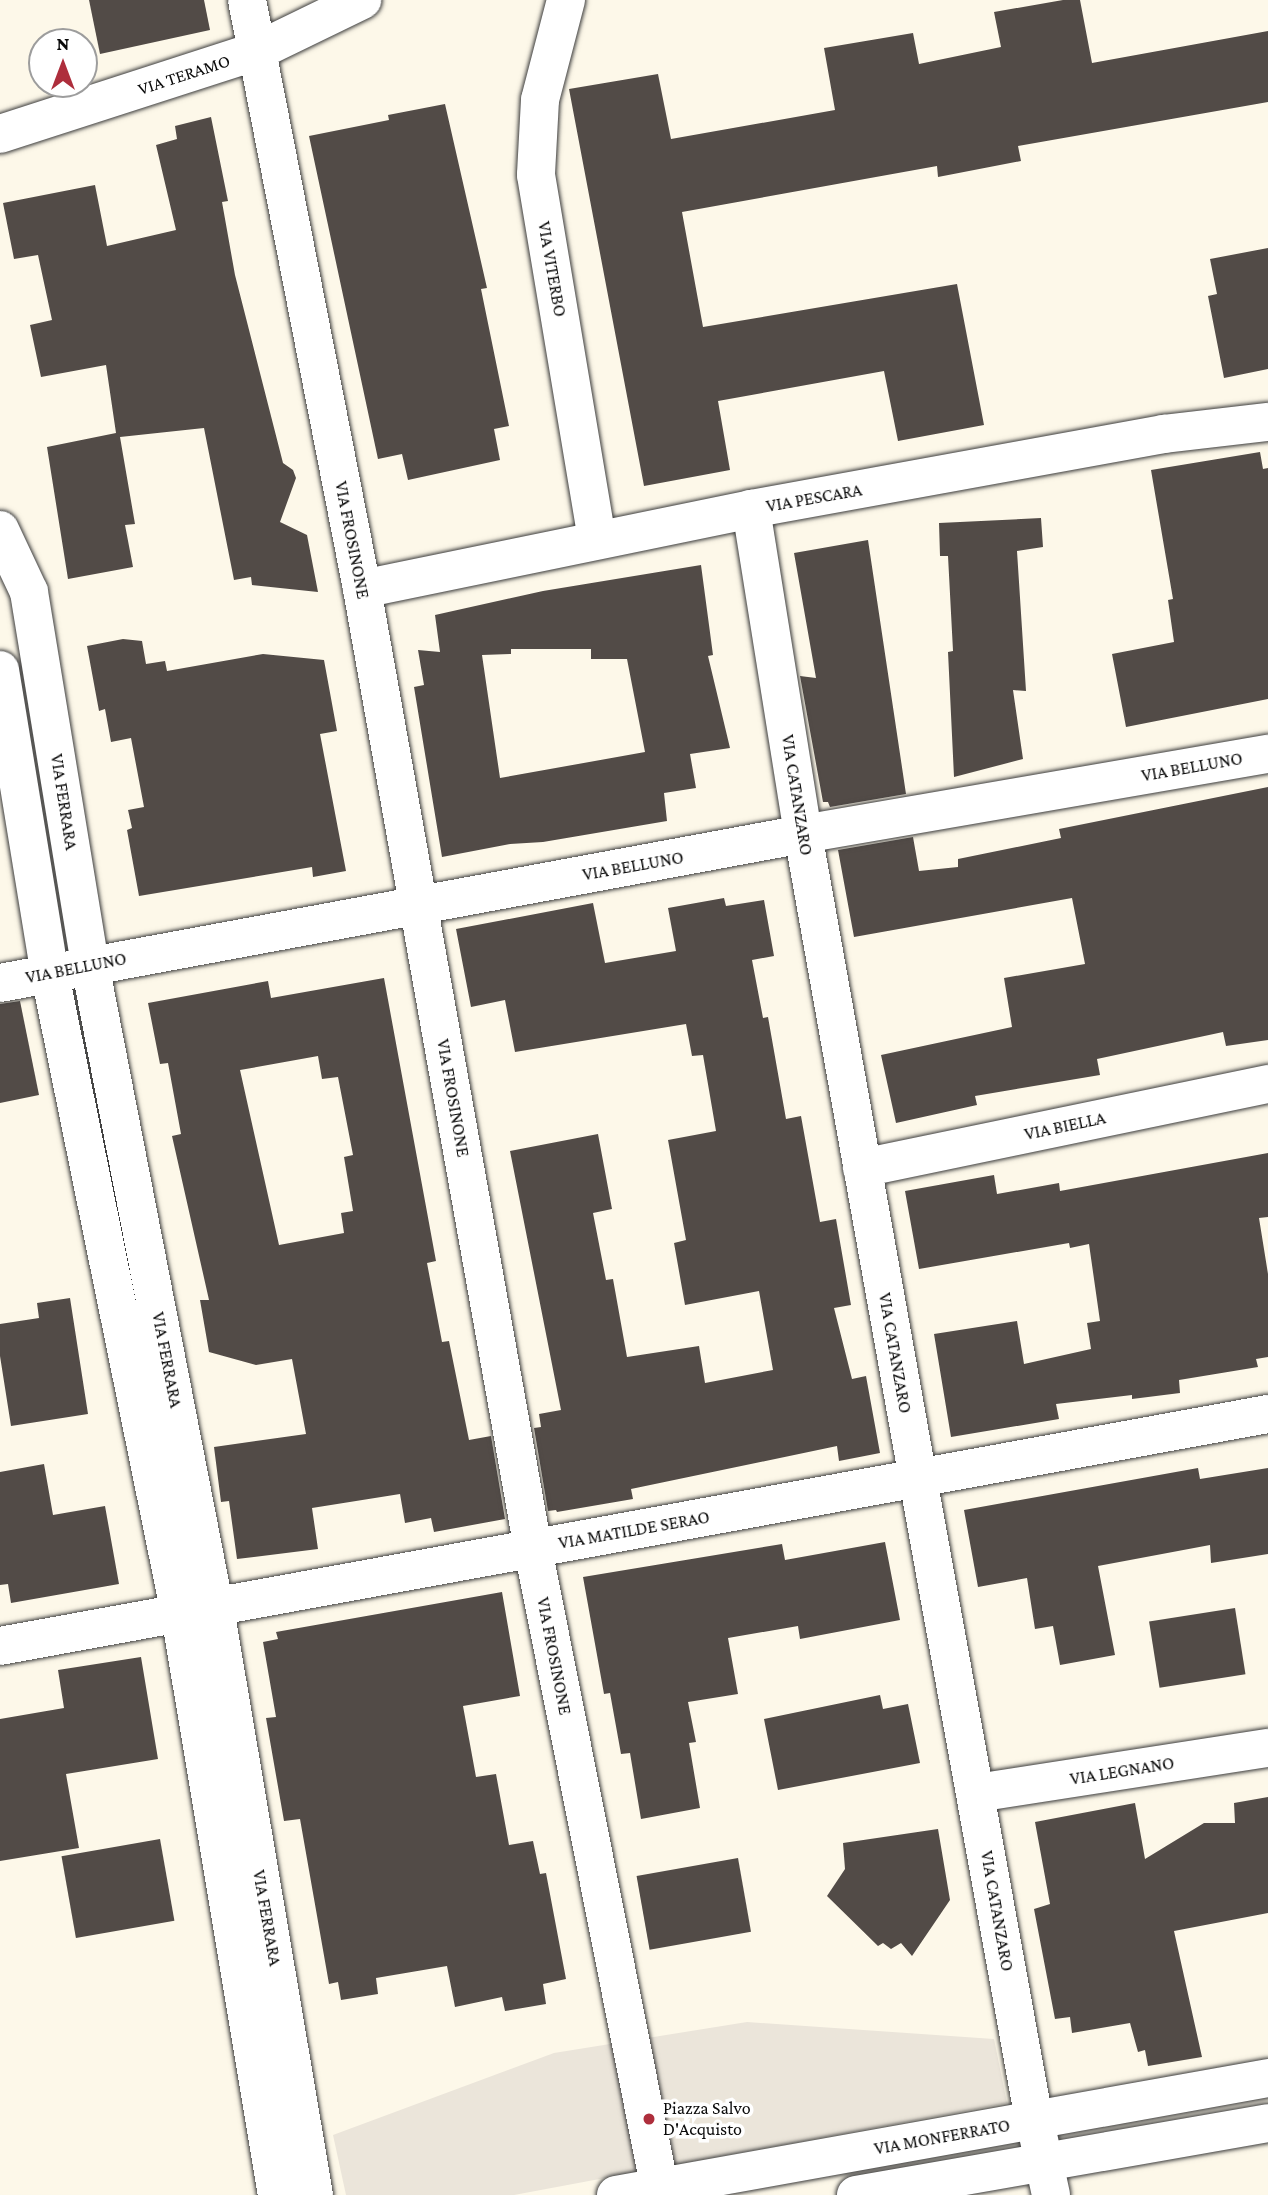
<!DOCTYPE html>
<html>
<head>
<meta charset="utf-8">
<style>
  body { margin:0 }
  #map { position:relative; width:1268px; height:2195px; overflow:hidden; background:#fdf8e9; font-family:"Crimson Pro",serif }
  div>[style] { position:absolute }
  .plaza>* { inset:0; background:#ebe5da }
  .building>* { inset:0; background:#524b47; transform-origin:0 0 }
  .roads { filter:drop-shadow(0 0 2px #3d3d3d) drop-shadow(0 0 2px #3d3d3d) }
  .minor>* { height:38px; margin:-19px; padding:0 19px; transform-origin:19px; border-radius:19px; background:#fff }
  .dots>* { width:19px; height:19px; translate:-50% -50%; box-sizing:border-box; border:4px solid #fff; border-radius:50% }
  span { translate:-50% -50%; white-space:nowrap; text-align:center; line-height:1.15; -webkit-text-stroke:7px #fff; paint-order:stroke }
  .street-label { font-size:18px; color:#0a0a0a }
  .poi-label { font-size:18px; color:#0a0a0a }
  .left { translate:0 -50%; text-align:left }
  .north { position:absolute; left:28px; top:28px; width:70px; height:70px; box-sizing:border-box; background:#fff; border:2px solid #9d9d9d; border-radius:50%; rotate:0deg; font-size:19px; font-weight:700; line-height:28px; text-align:center; color:#0a0a0a }
  .north::after { content:''; display:block; margin:auto; width:24px; height:32px; background:#ae2e3c; clip-path:polygon(50% 0,100% 100%,50% 72%,0 100%) }
</style>
</head>
<body>
<div id="map">
  <div class="plaza">
    <div style="clip-path:polygon(747px 2022px,994px 2039px,1007px 2103px,514px 2195px,346px 2195px,333px 2135px,554px 2053px)"></div>
  </div>
  <div class="building">
    <div style="clip-path:polygon(89px 0,204px 0,210px 30px,100px 54px)"></div>
    <div style="clip-path:polygon(1063px 0,1080px 0,1092px 63px,1268px 31px,1268px 102px,1018px 146px,1021px 161px,938px 177px,937px 166px,682px 212px,703px 327px,957px 284px,984px 425px,898px 441px,884px 371px,718px 401px,730px 470px,644px 486px,569px 89px,658px 74px,671px 139px,835px 110px,824px 48px,913px 33px,919px 64px,1001px 47px,994px 12px)"></div>
    <div style="clip-path:polygon(445px 104px,487px 288px,481px 289px,509px 426px,494px 429px,500px 460px,408px 480px,402px 454px,378px 459px,309px 136px,389px 120px,388px 115px)"></div>
    <div style="clip-path:polygon(211px 117px,228px 201px,222px 202px,235px 275px,283px 463px,293px 470px,296px 478px,280px 522px,307px 535px,318px 592px,252px 585px,251px 577px,234px 580px,204px 428px,120px 437px,135px 524px,125px 525px,133px 567px,68px 579px,47px 447px,116px 433px,106px 365px,41px 377px,30px 325px,52px 320px,38px 255px,14px 259px,3px 203px,95px 185px,107px 246px,176px 230px,156px 145px,177px 139px,175px 126px)"></div>
    <div style="clip-path:polygon(1268px 248px,1268px 369px,1224px 378px,1208px 296px,1217px 294px,1210px 259px)"></div>
    <div style="clip-path:polygon(1260px 452px,1263px 469px,1268px 468px,1268px 699px,1126px 727px,1112px 654px,1174px 642px,1168px 600px,1173px 599px,1151px 470px)"></div>
    <div style="clip-path:polygon(1041px 518px,1043px 547px,1017px 551px,1026px 691px,1013px 690px,1023px 759px,954px 777px,948px 652px,953px 651px,948px 556px,940px 556px,939px 523px)"></div>
    <div style="clip-path:polygon(868px 540px,906px 794px,830px 807px,828px 802px,823px 802px,800px 676px,816px 678px,794px 553px)"></div>
    <div style="clip-path:polygon(evenodd,701px 565px,713px 655px,708px 656px,730px 748px,690px 754px,696px 788px,664px 793px,667px 821px,543px 842px,510px 844px,442px 857px,414px 687px,424px 685px,418px 650px,440px 652px,435px 615px,543px 591px,701px 565px,511px 649px,591px 649px,591px 659px,627px 659px,645px 752px,500px 778px,482px 655px,511px 654px,511px 649px)"></div>
    <div style="clip-path:polygon(123px 639px,142px 641px,146px 664px,165px 661px,167px 671px,263px 654px,324px 660px,337px 731px,320px 734px,346px 871px,313px 877px,312px 867px,139px 896px,127px 830px,132px 828px,128px 810px,144px 807px,131px 738px,111px 742px,105px 709px,99px 711px,87px 646px)"></div>
    <div style="clip-path:polygon(1268px 787px,1268px 1040px,1226px 1046px,1223px 1032px,1097px 1059px,1100px 1075px,975px 1096px,977px 1105px,896px 1123px,881px 1055px,1012px 1027px,1004px 978px,1085px 964px,1072px 898px,854px 937px,838px 850px,913px 837px,919px 871px,958px 867px,958px 859px,1061px 838px,1059px 829px)"></div>
    <div style="clip-path:polygon(724px 898px,726px 906px,764px 900px,774px 956px,752px 960px,763px 1018px,768px 1017px,786px 1119px,801px 1116px,820px 1222px,836px 1219px,851px 1305px,834px 1308px,852px 1379px,866px 1376px,880px 1453px,839px 1461px,837px 1446px,631px 1489px,633px 1499px,557px 1512px,556px 1510px,548px 1511px,534px 1428px,541px 1427px,539px 1414px,561px 1410px,510px 1151px,598px 1134px,612px 1209px,593px 1213px,606px 1280px,613px 1279px,627px 1357px,699px 1346px,705px 1383px,773px 1370px,759px 1291px,685px 1305px,674px 1243px,686px 1240px,668px 1140px,716px 1131px,703px 1055px,692px 1056px,686px 1024px,515px 1052px,505px 1000px,471px 1007px,456px 929px,593px 903px,605px 963px,676px 951px,668px 908px)"></div>
    <div style="clip-path:polygon(evenodd,384px 978px,436px 1261px,427px 1263px,442px 1342px,449px 1341px,469px 1440px,491px 1436px,505px 1519px,434px 1532px,431px 1518px,405px 1523px,400px 1494px,312px 1508px,318px 1549px,237px 1559px,229px 1501px,221px 1502px,214px 1447px,306px 1434px,292px 1359px,256px 1365px,209px 1352px,200px 1300px,209px 1300px,172px 1136px,181px 1134px,168px 1063px,160px 1064px,148px 1003px,268px 981px,271px 998px,384px 978px,318px 1056px,322px 1079px,338px 1077px,353px 1155px,344px 1157px,353px 1211px,341px 1213px,344px 1233px,279px 1245px,240px 1070px,318px 1056px)"></div>
    <div style="clip-path:polygon(20px 1001px,39px 1095px,0 1103px,0 1004px)"></div>
    <div style="clip-path:polygon(1268px 1153px,1268px 1217px,1259px 1218px,1268px 1274px,1268px 1357px,1256px 1359px,1258px 1367px,1179px 1380px,1180px 1393px,1132px 1399px,1132px 1395px,1056px 1404px,1059px 1419px,951px 1437px,934px 1334px,1017px 1321px,1024px 1364px,1091px 1349px,1087px 1323px,1100px 1321px,1089px 1244px,1070px 1248px,1069px 1243px,919px 1269px,905px 1191px,994px 1175px,997px 1194px,1059px 1183px,1060px 1191px)"></div>
    <div style="clip-path:polygon(70px 1298px,88px 1414px,11px 1426px,0 1356px,0 1324px,39px 1318px,37px 1303px)"></div>
    <div style="clip-path:polygon(44px 1464px,53px 1515px,105px 1506px,119px 1584px,11px 1603px,8px 1584px,0 1585px,0 1472px)"></div>
    <div style="clip-path:polygon(1198px 1468px,1200px 1479px,1268px 1468px,1268px 1554px,1211px 1563px,1210px 1545px,1098px 1566px,1115px 1655px,1060px 1665px,1053px 1626px,1035px 1629px,1027px 1578px,978px 1587px,964px 1510px)"></div>
    <div style="clip-path:polygon(885px 1542px,900px 1620px,800px 1639px,798px 1626px,728px 1638px,738px 1694px,688px 1702px,696px 1742px,689px 1743px,700px 1808px,641px 1819px,630px 1753px,621px 1754px,610px 1693px,604px 1694px,583px 1577px,782px 1544px,785px 1560px)"></div>
    <div style="clip-path:polygon(502px 1592px,520px 1696px,463px 1706px,476px 1777px,496px 1774px,509px 1845px,533px 1841px,540px 1874px,546px 1873px,566px 1979px,543px 1984px,546px 2004px,505px 2011px,502px 1997px,455px 2007px,447px 1966px,376px 1978px,378px 1994px,341px 2000px,338px 1982px,329px 1984px,300px 1819px,284px 1821px,266px 1718px,276px 1717px,263px 1642px,278px 1639px,276px 1632px)"></div>
    <div style="left:1235px;top:1608px;width:67px;height:87px;rotate:81deg"></div>
    <div style="clip-path:polygon(141px 1657px,158px 1759px,66px 1774px,79px 1848px,0 1861px,0 1719px,64px 1708px,58px 1670px)"></div>
    <div style="clip-path:polygon(880px 1695px,883px 1709px,908px 1704px,920px 1763px,778px 1790px,764px 1719px)"></div>
    <div style="clip-path:polygon(1268px 1797px,1268px 1913px,1174px 1931px,1202px 2057px,1148px 2066px,1145px 2050px,1138px 2052px,1130px 2023px,1072px 2033px,1070px 2017px,1055px 2019px,1034px 1909px,1050px 1904px,1035px 1822px,1135px 1803px,1145px 1859px,1204px 1823px,1235px 1823px,1234px 1803px)"></div>
    <div style="clip-path:polygon(938px 1829px,950px 1900px,912px 1956px,901px 1943px,891px 1949px,883px 1943px,878px 1946px,827px 1896px,845px 1869px,843px 1843px)"></div>
    <div style="left:160px;top:1839px;width:83px;height:100px;rotate:80deg"></div>
    <div style="left:738px;top:1858px;width:75px;height:103px;rotate:80deg"></div>
  </div>
  <div class="roads">
    <div class="minor">
      <div style="left:247px;top:0;width:600px;rotate:78.95deg"></div>
      <div style="left:362px;top:589px;width:975px;rotate:79.9deg"></div>
      <div style="left:533px;top:1549px;width:659px;rotate:78.79deg"></div>
      <div style="left:566px;top:0;width:103px;rotate:104.6deg"></div>
      <div style="left:540px;top:100px;width:75px;rotate:93.1deg"></div>
      <div style="left:536px;top:175px;width:369px;rotate:80.5deg"></div>
      <div style="left:0;top:134px;width:270px;rotate:-17.9deg"></div>
      <div style="left:257px;top:51px;width:117px;rotate:-25.9deg"></div>
      <div style="left:751px;top:509px;width:329px;rotate:80.9deg"></div>
      <div style="left:803px;top:834px;width:655px;rotate:79.89deg"></div>
      <div style="left:918px;top:1479px;width:634px;rotate:79.74deg"></div>
      <div style="left:1031px;top:2103px;width:94px;rotate:77.7deg"></div>
      <div style="left:0;top:530px;width:68px;rotate:64.9deg"></div>
      <div style="left:29px;top:592px;width:378px;rotate:80.7deg"></div>
      <div style="left:90px;top:965px;width:656px;rotate:79.02deg"></div>
      <div style="left:215px;top:1609px;width:594px;rotate:80.41deg"></div>
      <div style="left:362px;top:589px;width:397px;rotate:-11.6deg"></div>
      <div style="left:751px;top:509px;width:420px;rotate:-10.3deg"></div>
      <div style="left:1164px;top:434px;width:105px;rotate:-6.6deg"></div>
      <div style="left:0;top:670px;width:309px;rotate:80.7deg"></div>
      <div style="left:50px;top:975px;width:652px;rotate:78.5deg"></div>
      <div style="left:180px;top:1614px;width:589px;rotate:80.52deg"></div>
      <div style="left:0;top:983px;width:817px;rotate:-10.51deg"></div>
      <div style="left:803px;top:834px;width:472px;rotate:-9.8deg"></div>
      <div style="left:862px;top:1168px;width:415px;rotate:-11.7deg"></div>
      <div style="left:0;top:1646px;width:1289px;rotate:-10.37deg"></div>
      <div style="left:976px;top:1793px;width:295px;rotate:-8.8deg"></div>
      <div style="left:616px;top:2195px;width:662px;rotate:-10.17deg"></div>
      <div style="left:856px;top:2195px;width:418px;rotate:-9.9deg"></div>
    </div>
  </div>
  <div class="dots">
    <div style="left:649px;top:2119px;background:#ae2e3c"></div>
  </div>
  <div class="street-label">
    <span style="left:184px;top:75px;rotate:-18deg">VIA TERAMO</span>
    <span style="left:552px;top:269px;rotate:80deg">VIA VITERBO</span>
    <span style="left:814px;top:498px;rotate:-10deg">VIA PESCARA</span>
    <span style="left:352px;top:540px;rotate:79deg">VIA FROSINONE</span>
    <span style="left:1192px;top:767px;rotate:-10deg">VIA BELLUNO</span>
    <span style="left:797px;top:795px;rotate:81deg">VIA CATANZARO</span>
    <span style="left:64px;top:802px;rotate:81deg">VIA FERRARA</span>
    <span style="left:633px;top:866px;rotate:-10deg">VIA BELLUNO</span>
    <span style="left:76px;top:968px;rotate:-11deg">VIA BELLUNO</span>
    <span style="left:453px;top:1098px;rotate:80deg">VIA FROSINONE</span>
    <span style="left:1065px;top:1126px;rotate:-12deg">VIA BIELLA</span>
    <span style="left:895px;top:1353px;rotate:80deg">VIA CATANZARO</span>
    <span style="left:167px;top:1360px;rotate:79deg">VIA FERRARA</span>
    <span style="left:634px;top:1530px;rotate:-10deg">VIA MATILDE SERAO</span>
    <span style="left:554px;top:1656px;rotate:79deg">VIA FROSINONE</span>
    <span style="left:1122px;top:1771px;rotate:-9deg">VIA LEGNANO</span>
    <span style="left:997px;top:1911px;rotate:80deg">VIA CATANZARO</span>
    <span style="left:267px;top:1918px;rotate:80deg">VIA FERRARA</span>
    <span style="left:942px;top:2137px;rotate:-10deg">VIA MONFERRATO</span>
  </div>
  <div class="poi-label">
    <span class="left" style="left:663px;top:2119px">Piazza Salvo<br>D'Acquisto</span>
  </div>
  <div class="north">N</div>
</div>
</body>
</html>
